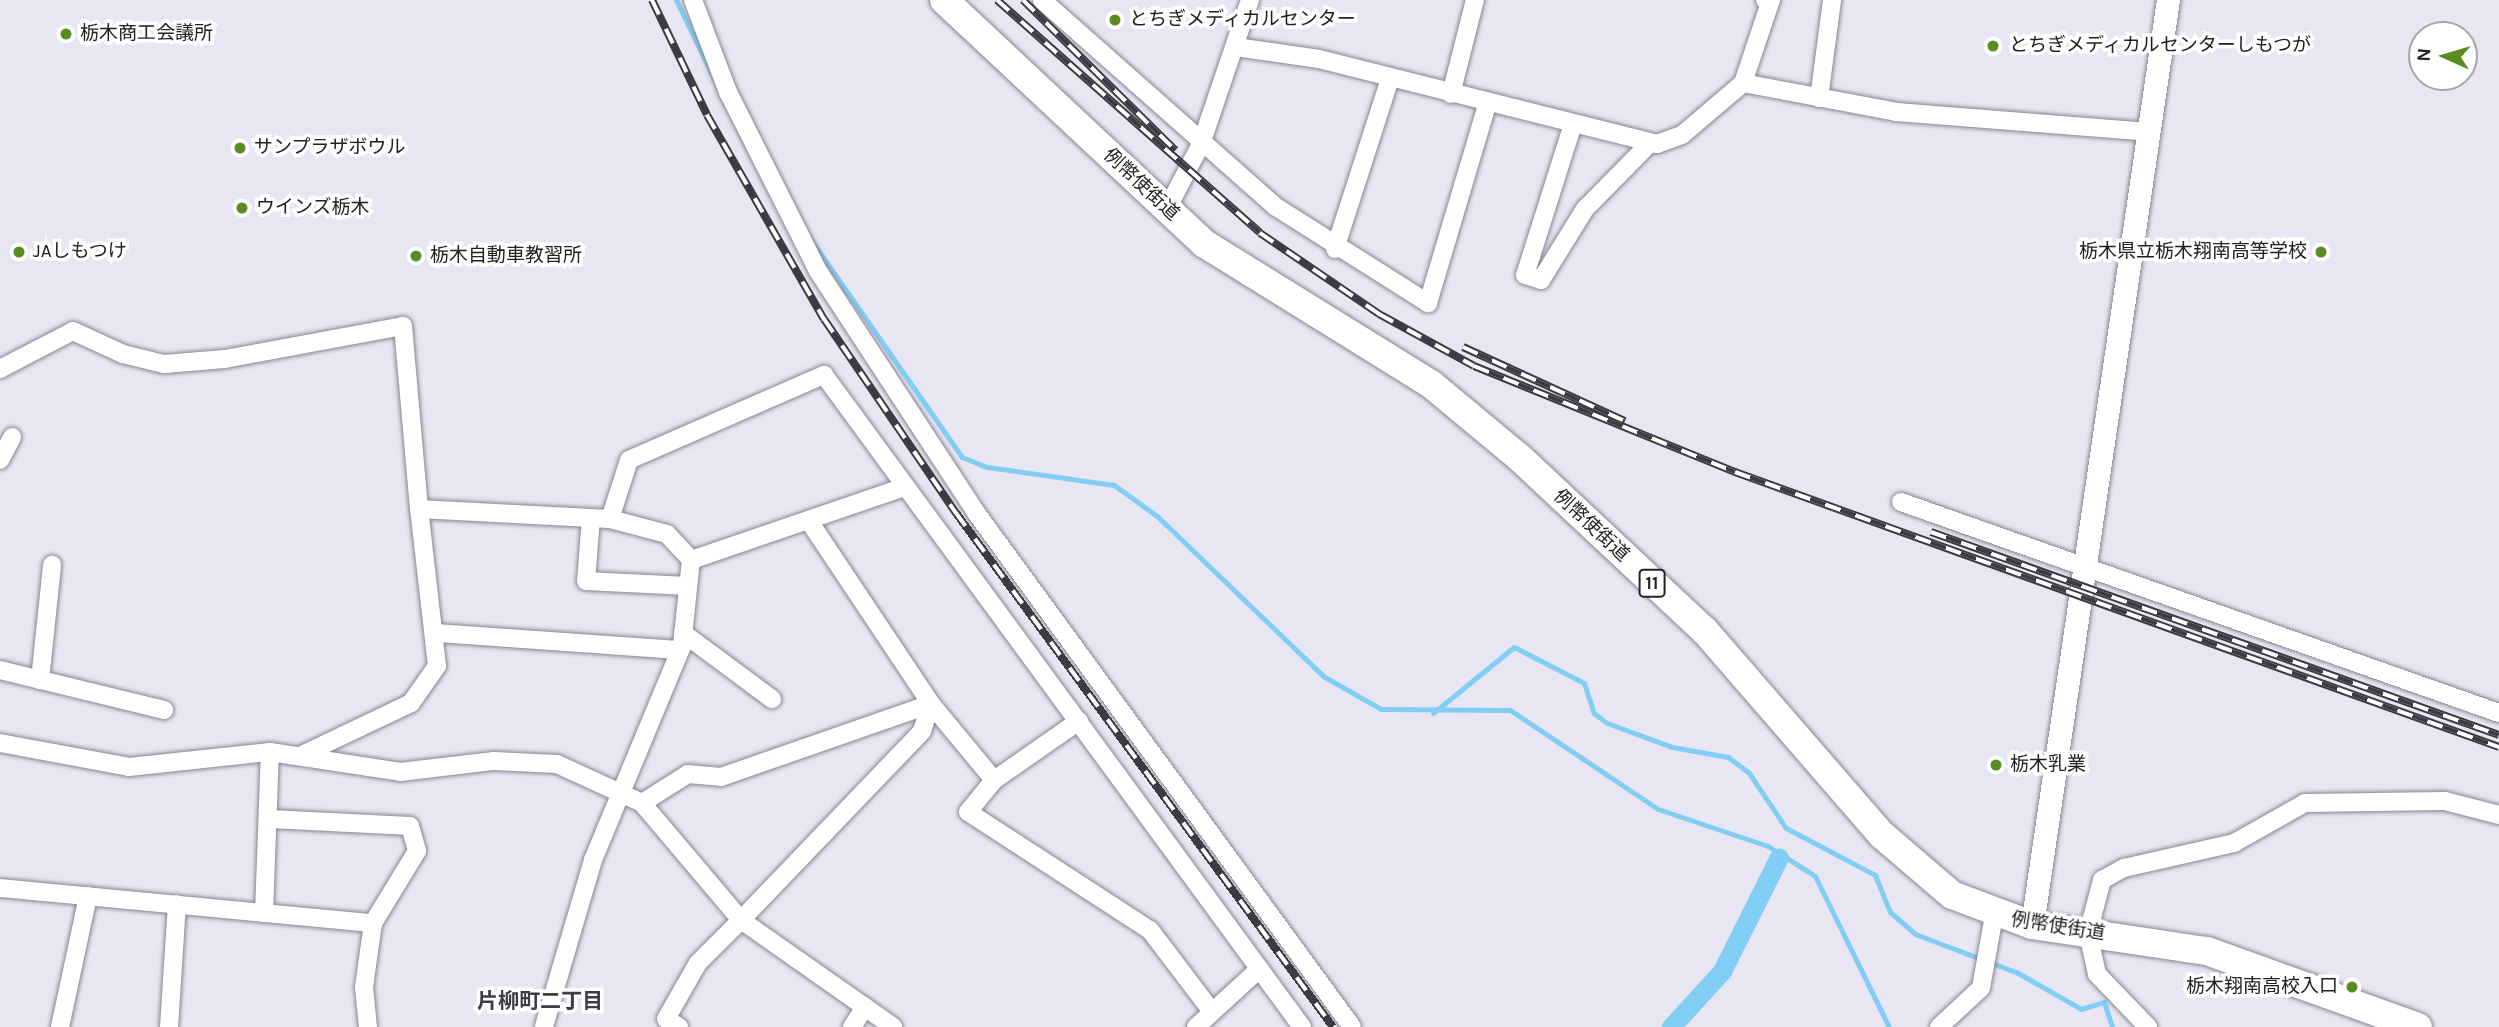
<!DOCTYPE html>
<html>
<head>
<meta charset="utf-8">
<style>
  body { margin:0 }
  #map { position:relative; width:2499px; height:1027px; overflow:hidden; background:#e9e6f3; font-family:Karla,"Noto Sans JP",sans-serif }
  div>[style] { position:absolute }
  .stream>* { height:5px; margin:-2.5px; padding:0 2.5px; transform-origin:2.5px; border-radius:2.5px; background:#82cdf4 }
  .canal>* { height:19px; margin:-9.5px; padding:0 9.5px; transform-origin:9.5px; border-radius:9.5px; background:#82cdf4 }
  .roads { filter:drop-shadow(0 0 2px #888591) drop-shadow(0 0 2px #888591) }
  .minor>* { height:18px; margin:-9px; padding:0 9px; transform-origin:9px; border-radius:9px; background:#fff }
  .tertiary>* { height:23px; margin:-11.5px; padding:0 11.5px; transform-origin:11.5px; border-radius:11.5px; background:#fff }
  .primary>* { height:28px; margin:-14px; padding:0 14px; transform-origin:14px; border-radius:14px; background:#fff }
  .rail>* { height:8px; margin-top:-4px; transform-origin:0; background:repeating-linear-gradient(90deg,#fff 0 16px,#3c3b41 0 32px); box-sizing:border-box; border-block:2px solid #3c3b41 }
  .dots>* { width:19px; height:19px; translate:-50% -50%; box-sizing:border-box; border:4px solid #fff; border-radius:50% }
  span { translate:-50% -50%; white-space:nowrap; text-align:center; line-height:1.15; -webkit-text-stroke:7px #fff; paint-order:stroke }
  .shield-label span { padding:2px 5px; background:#fff; border:2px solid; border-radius:5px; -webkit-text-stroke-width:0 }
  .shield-label { font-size:18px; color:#212025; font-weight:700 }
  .poi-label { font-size:19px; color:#212025 }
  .left { translate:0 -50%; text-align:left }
  .right { translate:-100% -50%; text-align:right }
  .street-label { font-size:19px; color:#212025 }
  .neighbourhood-label { font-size:21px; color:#3f3c46; font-weight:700 }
  .north { position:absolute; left:2408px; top:21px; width:70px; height:70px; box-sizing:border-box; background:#fff; border:2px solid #a6a6a8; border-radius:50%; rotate:274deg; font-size:19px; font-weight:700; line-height:28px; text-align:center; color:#212025 }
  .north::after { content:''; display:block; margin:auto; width:24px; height:32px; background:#5b8c21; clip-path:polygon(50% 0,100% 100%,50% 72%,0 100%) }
</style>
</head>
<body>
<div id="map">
  <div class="stream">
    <div style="left:676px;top:0;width:161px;rotate:64.2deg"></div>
    <div style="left:811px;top:240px;width:264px;rotate:55.2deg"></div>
    <div style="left:962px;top:457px;width:27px;rotate:22deg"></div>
    <div style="left:987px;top:467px;width:128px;rotate:8.1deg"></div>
    <div style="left:1114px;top:485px;width:53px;rotate:35.8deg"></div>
    <div style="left:1157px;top:516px;width:231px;rotate:43.9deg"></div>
    <div style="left:1323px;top:676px;width:67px;rotate:29.6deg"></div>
    <div style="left:1381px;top:709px;width:129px;rotate:0.4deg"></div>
    <div style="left:1510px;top:710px;width:178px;rotate:33.8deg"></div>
    <div style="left:1658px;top:809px;width:116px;rotate:18.6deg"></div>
    <div style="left:1768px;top:846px;width:56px;rotate:32.6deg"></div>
    <div style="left:1815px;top:876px;width:168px;rotate:63.9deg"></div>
    <div style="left:1433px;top:713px;width:104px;rotate:-39.2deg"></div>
    <div style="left:1514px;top:647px;width:79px;rotate:27.2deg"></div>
    <div style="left:1584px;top:683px;width:32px;rotate:72deg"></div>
    <div style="left:1594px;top:713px;width:16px;rotate:38deg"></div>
    <div style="left:1607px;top:723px;width:69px;rotate:20.3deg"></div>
    <div style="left:1672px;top:747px;width:57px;rotate:10.1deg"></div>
    <div style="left:1728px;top:757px;width:26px;rotate:37deg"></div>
    <div style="left:1749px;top:773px;width:66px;rotate:56.1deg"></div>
    <div style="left:1786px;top:828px;width:101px;rotate:27.8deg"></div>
    <div style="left:1875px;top:875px;width:40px;rotate:68deg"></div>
    <div style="left:1890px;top:912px;width:33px;rotate:41deg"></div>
    <div style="left:1915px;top:934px;width:110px;rotate:20.7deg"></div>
    <div style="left:2018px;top:973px;width:73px;rotate:29.7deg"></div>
    <div style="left:2081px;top:1009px;width:24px;rotate:-17deg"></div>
    <div style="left:2104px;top:1002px;width:26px;rotate:72deg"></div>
  </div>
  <div class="canal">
    <div style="left:1671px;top:1027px;width:76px;rotate:-47.7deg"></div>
    <div style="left:1722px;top:971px;width:127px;rotate:-63.4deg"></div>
  </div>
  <div class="roads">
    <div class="minor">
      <div style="left:693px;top:0;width:98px;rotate:69.2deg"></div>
      <div style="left:728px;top:92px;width:200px;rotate:63.3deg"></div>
      <div style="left:818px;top:271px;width:290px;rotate:56.8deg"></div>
      <div style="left:977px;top:514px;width:635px;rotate:53.83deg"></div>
      <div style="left:1042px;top:0;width:312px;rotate:41.5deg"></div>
      <div style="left:1276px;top:207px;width:180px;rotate:32.3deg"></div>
      <div style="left:1428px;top:303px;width:207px;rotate:-73.4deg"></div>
      <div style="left:1236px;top:47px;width:84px;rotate:8.2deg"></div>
      <div style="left:1319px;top:59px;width:349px;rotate:14.1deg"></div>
      <div style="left:1657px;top:144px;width:27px;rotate:-20deg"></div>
      <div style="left:1682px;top:135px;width:80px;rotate:-40.4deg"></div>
      <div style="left:1743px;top:83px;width:88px;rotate:-71.4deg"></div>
      <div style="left:1771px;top:0;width:6px;rotate:180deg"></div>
      <div style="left:1743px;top:83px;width:156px;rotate:10.7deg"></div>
      <div style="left:1896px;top:112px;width:254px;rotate:4.5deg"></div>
      <div style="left:1451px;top:94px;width:97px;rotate:-75.7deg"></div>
      <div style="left:1819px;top:98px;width:99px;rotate:-82.4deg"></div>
      <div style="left:1573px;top:124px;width:158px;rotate:107.6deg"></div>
      <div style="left:1525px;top:275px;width:17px;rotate:17deg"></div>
      <div style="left:1541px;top:280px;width:84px;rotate:-58.2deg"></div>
      <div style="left:1585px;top:209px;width:93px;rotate:-45.4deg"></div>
      <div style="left:1167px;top:209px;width:73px;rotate:-62.4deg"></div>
      <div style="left:1201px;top:144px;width:152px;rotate:-71.2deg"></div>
      <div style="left:1335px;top:249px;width:179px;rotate:-72.1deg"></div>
      <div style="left:0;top:369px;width:82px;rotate:-27.5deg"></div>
      <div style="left:73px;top:331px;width:55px;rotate:24.7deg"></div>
      <div style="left:123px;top:354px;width:42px;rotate:13.7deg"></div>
      <div style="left:164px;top:364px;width:61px;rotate:-4.7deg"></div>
      <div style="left:225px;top:359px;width:181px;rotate:-10.5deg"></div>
      <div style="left:403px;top:326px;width:184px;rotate:85deg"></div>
      <div style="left:419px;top:509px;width:191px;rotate:3deg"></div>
      <div style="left:610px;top:519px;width:59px;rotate:14.7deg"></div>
      <div style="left:667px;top:534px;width:35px;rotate:47deg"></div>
      <div style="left:691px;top:560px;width:86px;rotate:96deg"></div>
      <div style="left:682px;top:646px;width:232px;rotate:112.6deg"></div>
      <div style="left:593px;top:860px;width:174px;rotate:106.4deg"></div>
      <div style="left:0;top:460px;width:26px;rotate:-62deg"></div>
      <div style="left:1901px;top:502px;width:634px;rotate:19.44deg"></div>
      <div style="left:591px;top:518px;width:63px;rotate:94.5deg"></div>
      <div style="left:586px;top:581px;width:102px;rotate:2.8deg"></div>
      <div style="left:610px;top:519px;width:62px;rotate:-72.1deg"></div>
      <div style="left:629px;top:460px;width:213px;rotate:-23.6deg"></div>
      <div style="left:824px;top:375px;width:808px;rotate:53.75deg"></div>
      <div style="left:809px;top:521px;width:220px;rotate:56.3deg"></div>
      <div style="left:931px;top:704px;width:99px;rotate:50.3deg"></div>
      <div style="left:691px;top:560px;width:222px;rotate:-18.9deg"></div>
      <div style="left:437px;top:633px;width:244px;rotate:4deg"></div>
      <div style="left:683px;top:633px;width:111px;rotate:36.6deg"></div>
      <div style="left:0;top:670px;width:169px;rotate:13.7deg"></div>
      <div style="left:40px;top:680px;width:116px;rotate:-84deg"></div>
      <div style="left:1079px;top:721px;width:103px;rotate:145.2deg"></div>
      <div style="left:994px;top:780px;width:41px;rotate:129.1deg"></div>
      <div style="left:968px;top:812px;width:217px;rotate:33deg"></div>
      <div style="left:1150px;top:930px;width:99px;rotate:52.8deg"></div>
      <div style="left:0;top:743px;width:131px;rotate:10.5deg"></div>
      <div style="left:129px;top:767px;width:142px;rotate:-6.1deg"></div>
      <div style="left:270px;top:752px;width:132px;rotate:8.7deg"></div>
      <div style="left:400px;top:772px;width:95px;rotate:-6.7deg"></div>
      <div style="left:494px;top:761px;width:63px;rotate:2.7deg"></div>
      <div style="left:557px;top:764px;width:94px;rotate:24.6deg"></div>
      <div style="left:642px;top:803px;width:153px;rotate:49.8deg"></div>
      <div style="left:741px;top:920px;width:262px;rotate:-46.2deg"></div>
      <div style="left:922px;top:731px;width:28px;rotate:-72deg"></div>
      <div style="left:304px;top:754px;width:119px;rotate:-25.5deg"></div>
      <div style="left:411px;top:703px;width:45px;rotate:-54.9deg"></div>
      <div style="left:437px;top:666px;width:158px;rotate:-96.5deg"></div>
      <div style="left:642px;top:803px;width:54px;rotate:-32.2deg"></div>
      <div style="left:688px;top:774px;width:33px;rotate:5deg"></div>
      <div style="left:721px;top:777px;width:222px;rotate:-19.2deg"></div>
      <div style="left:270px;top:819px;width:140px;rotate:2.9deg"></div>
      <div style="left:410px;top:826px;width:26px;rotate:74deg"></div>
      <div style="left:417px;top:851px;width:84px;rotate:121.4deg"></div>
      <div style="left:373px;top:923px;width:65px;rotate:98deg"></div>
      <div style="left:364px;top:987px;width:40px;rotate:84.3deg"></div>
      <div style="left:0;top:888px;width:375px;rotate:5.4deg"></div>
      <div style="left:264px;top:913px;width:161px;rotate:-87.9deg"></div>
      <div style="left:60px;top:1027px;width:134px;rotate:-77.9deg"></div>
      <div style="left:169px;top:1027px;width:123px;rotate:-86.3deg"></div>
      <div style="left:679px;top:1027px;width:15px;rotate:-148deg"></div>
      <div style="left:666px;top:1019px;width:64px;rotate:-60.3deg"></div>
      <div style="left:698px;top:963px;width:61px;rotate:-45deg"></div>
      <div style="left:741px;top:920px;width:186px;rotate:35.1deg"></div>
      <div style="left:852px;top:1027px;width:24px;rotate:-57deg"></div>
      <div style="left:1196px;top:1027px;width:86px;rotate:-42.6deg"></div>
      <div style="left:1939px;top:1027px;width:57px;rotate:-42.9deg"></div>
      <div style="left:1981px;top:988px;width:74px;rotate:-79.9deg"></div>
      <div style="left:2148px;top:1027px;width:74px;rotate:-133.9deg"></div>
      <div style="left:2097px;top:974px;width:42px;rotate:-102.4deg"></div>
      <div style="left:2088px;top:933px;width:55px;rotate:-75.2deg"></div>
      <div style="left:2102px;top:880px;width:25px;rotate:-29deg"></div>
      <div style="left:2124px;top:868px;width:113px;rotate:-12.8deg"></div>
      <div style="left:2234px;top:843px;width:81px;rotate:-29.4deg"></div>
      <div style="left:2305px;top:803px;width:140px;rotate:-0.8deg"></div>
      <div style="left:2445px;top:801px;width:56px;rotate:14.5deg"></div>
    </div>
    <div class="tertiary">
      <div style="left:2032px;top:925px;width:935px;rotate:-81.64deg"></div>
    </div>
    <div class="primary">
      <div style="left:944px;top:0;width:357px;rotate:43.1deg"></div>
      <div style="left:1205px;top:244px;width:267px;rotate:31.8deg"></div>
      <div style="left:1432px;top:385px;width:114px;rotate:39.7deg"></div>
      <div style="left:1520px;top:458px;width:253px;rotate:43.1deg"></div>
      <div style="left:1705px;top:631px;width:270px;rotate:49.1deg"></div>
      <div style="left:1882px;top:835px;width:92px;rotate:40.6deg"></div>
      <div style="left:1952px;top:895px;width:85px;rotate:20.6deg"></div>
      <div style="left:2032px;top:925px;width:177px;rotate:8.5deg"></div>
      <div style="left:2207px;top:951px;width:224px;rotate:19.8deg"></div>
    </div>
  </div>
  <div class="rail">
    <div style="left:652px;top:0;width:127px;rotate:64.4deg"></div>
    <div style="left:707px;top:115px;width:235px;rotate:60.2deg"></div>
    <div style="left:824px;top:319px;width:235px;rotate:55.8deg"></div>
    <div style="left:956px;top:513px;width:637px;rotate:53.74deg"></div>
    <div style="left:997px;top:0;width:351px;rotate:41.5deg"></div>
    <div style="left:1260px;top:233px;width:144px;rotate:34.2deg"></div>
    <div style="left:1379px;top:314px;width:108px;rotate:28.7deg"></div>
    <div style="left:1474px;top:366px;width:282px;rotate:22.1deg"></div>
    <div style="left:1735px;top:472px;width:812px;rotate:19.8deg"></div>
    <div style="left:1023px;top:0;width:214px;rotate:44.6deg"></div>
    <div style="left:1463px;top:347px;width:178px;rotate:24.6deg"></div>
    <div style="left:1931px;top:532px;width:603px;rotate:19.67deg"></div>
  </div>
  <div class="dots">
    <div style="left:1115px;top:20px;background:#5b8c21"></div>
    <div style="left:66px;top:34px;background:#5b8c21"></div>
    <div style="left:1993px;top:46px;background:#5b8c21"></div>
    <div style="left:240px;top:148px;background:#5b8c21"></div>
    <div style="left:242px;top:208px;background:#5b8c21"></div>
    <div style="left:19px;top:252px;background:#5b8c21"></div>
    <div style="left:2321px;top:252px;background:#5b8c21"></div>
    <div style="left:416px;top:256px;background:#5b8c21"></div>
    <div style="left:1996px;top:765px;background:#5b8c21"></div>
    <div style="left:2352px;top:987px;background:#5b8c21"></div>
  </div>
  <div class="shield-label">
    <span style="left:1652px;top:583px">11</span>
  </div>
  <div class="poi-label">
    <span class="left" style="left:1129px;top:20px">とちぎメディカルセンター</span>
    <span class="left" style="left:80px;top:34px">栃木商工会議所</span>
    <span class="left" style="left:2009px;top:46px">とちぎメディカルセンターしもつが</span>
    <span class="left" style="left:254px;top:148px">サンプラザボウル</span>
    <span class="left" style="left:256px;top:208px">ウインズ栃木</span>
    <span class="left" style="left:33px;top:252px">JAしもつけ</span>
    <span class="right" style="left:2307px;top:252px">栃木県立栃木翔南高等学校</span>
    <span class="left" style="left:430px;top:256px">栃木自動車教習所</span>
    <span class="left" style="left:2010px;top:765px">栃木乳業</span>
    <span class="right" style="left:2338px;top:987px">栃木翔南高校入口</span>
  </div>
  <div class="street-label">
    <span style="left:1141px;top:185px;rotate:43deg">例幣使街道</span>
    <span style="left:1591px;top:526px;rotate:43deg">例幣使街道</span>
    <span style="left:2058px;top:927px;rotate:9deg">例幣使街道</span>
  </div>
  <div class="neighbourhood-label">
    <span style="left:540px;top:1001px">片柳町二丁目</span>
  </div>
  <div class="north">N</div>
</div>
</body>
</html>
